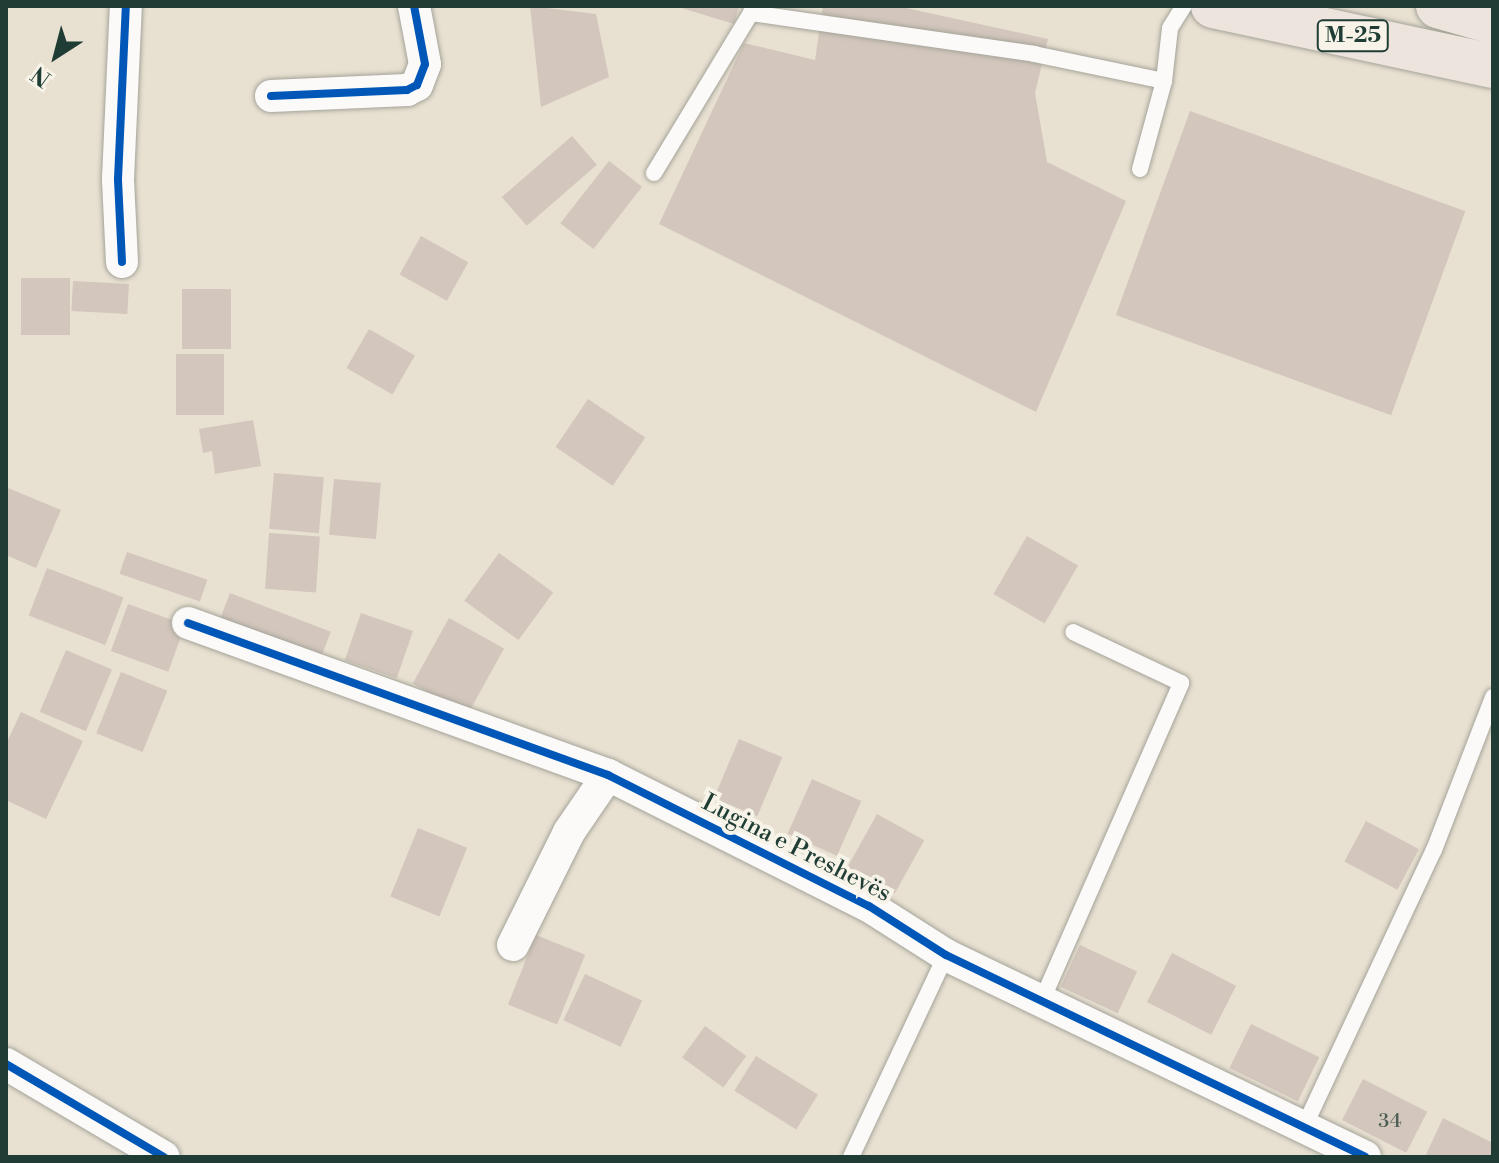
<!DOCTYPE html>
<html>
<head>
<meta charset="utf-8">
<style>
  body { margin:0 }
  #map { position:relative; width:1499px; height:1163px; overflow:hidden; background:#e8e0d1; font-family:"Libre Bodoni",serif }
  div>[style] { position:absolute }
  .building>* { inset:0; background:#d3c6bc; transform-origin:0 0 }
  .roads { filter:drop-shadow(0 0 2px #a4a49a) drop-shadow(0 0 2px #a4a49a) }
  .lane>* { height:16px; margin:-8px; padding:0 8px; transform-origin:8px; border-radius:8px; background:#fcfaf8 }
  .street>* { height:32px; margin:-16px; padding:0 16px; transform-origin:16px; border-radius:16px; background:#fcfaf8 }
  .primary>* { height:44px; margin:-22px; padding:0 22px; transform-origin:22px; border-radius:22px; background:#ede5dd }
  .cycleway>* { height:8px; margin:-4px; padding:0 4px; transform-origin:4px; border-radius:4px; background:#0057b8 }
  span { translate:-50% -50%; white-space:nowrap; text-align:center; line-height:1.15; -webkit-text-stroke:8px #f7f3e8; paint-order:stroke }
  .number-label { font-size:20px; color:#4c5f56 }
  .number-label span { -webkit-text-stroke-width:0 }
  .shield-label span { padding:2px 6px; background:#f7f3e8; border:2px solid; border-radius:6px; -webkit-text-stroke-width:0 }
  .shield-label { font-size:22px; color:#1f3d34; font-weight:700 }
  .street-label { font-size:24px; color:#1f3d34 }
  .frame { position:absolute; inset:0; border:8px solid #1f3d34; pointer-events:none }
  .north { position:absolute; left:16px; top:16px; width:80px; height:80px; -webkit-text-stroke:6px #f7f3e8; paint-order:stroke; rotate:216deg; font-size:22px; font-weight:700; line-height:32px; text-align:center; color:#1f3d34 }
  .north::after { content:''; display:block; margin:auto; width:28px; height:36px; background:#1f3d34; clip-path:polygon(50% 0,100% 100%,50% 72%,0 100%) }
</style>
</head>
<body>
<div id="map">
  <div class="building">
    <div style="clip-path:polygon(530px 6px,596px 14px,609px 77px,541px 107px)"></div>
    <div style="clip-path:polygon(675px 6px,739px 6px,734px 24px)"></div>
    <div style="clip-path:polygon(823px 6px,897px 6px,1048px 39px,1035px 93px,1047px 162px,1126px 201px,1036px 412px,659px 224px,744px 43px,815px 60px)"></div>
    <div style="left:1190px;top:111px;width:293px;height:217px;rotate:20deg"></div>
    <div style="left:572px;top:136px;width:38px;height:93px;rotate:49deg"></div>
    <div style="left:609px;top:161px;width:42px;height:79px;rotate:38deg"></div>
    <div style="left:421px;top:236px;width:54px;height:44px;rotate:29deg"></div>
    <div style="left:21px;top:278px;width:49px;height:57px"></div>
    <div style="left:73px;top:281px;width:56px;height:30px;rotate:3deg"></div>
    <div style="left:182px;top:289px;width:49px;height:60px"></div>
    <div style="left:369px;top:329px;width:53px;height:45px;rotate:30deg"></div>
    <div style="left:176px;top:354px;width:48px;height:61px"></div>
    <div style="left:588px;top:399px;width:69px;height:58px;rotate:34deg"></div>
    <div style="clip-path:polygon(253px 420px,261px 466px,215px 474px,212px 451px,203px 453px,199px 429px)"></div>
    <div style="left:274px;top:473px;width:50px;height:56px;rotate:5deg"></div>
    <div style="left:334px;top:479px;width:47px;height:56px;rotate:5deg"></div>
    <div style="clip-path:polygon(8px 488px,61px 510px,36px 568px,6px 555px)"></div>
    <div style="left:269px;top:533px;width:51px;height:56px;rotate:4deg"></div>
    <div style="left:1027px;top:536px;width:59px;height:67px;rotate:30deg"></div>
    <div style="left:127px;top:552px;width:85px;height:23px;rotate:19deg"></div>
    <div style="left:499px;top:553px;width:67px;height:59px;rotate:36deg"></div>
    <div style="left:47px;top:568px;width:82px;height:51px;rotate:21deg"></div>
    <div style="left:230px;top:593px;width:108px;height:27px;rotate:21deg"></div>
    <div style="left:128px;top:604px;width:61px;height:50px;rotate:20deg"></div>
    <div style="left:361px;top:613px;width:55px;height:50px;rotate:19deg"></div>
    <div style="left:449px;top:618px;width:63px;height:75px;rotate:29deg"></div>
    <div style="left:66px;top:650px;width:50px;height:67px;rotate:23deg"></div>
    <div style="left:121px;top:672px;width:50px;height:66px;rotate:22deg"></div>
    <div style="clip-path:polygon(21px 712px,83px 741px,46px 819px,6px 800px,6px 744px)"></div>
    <div style="left:739px;top:739px;width:47px;height:64px;rotate:23deg"></div>
    <div style="left:812px;top:779px;width:54px;height:60px;rotate:24deg"></div>
    <div style="left:877px;top:814px;width:54px;height:61px;rotate:29deg"></div>
    <div style="left:1366px;top:821px;width:60px;height:46px;rotate:28deg"></div>
    <div style="left:418px;top:828px;width:53px;height:74px;rotate:22deg"></div>
    <div style="left:536px;top:935px;width:53px;height:75px;rotate:22deg"></div>
    <div style="left:1080px;top:945px;width:63px;height:46px;rotate:25deg"></div>
    <div style="left:1172px;top:953px;width:72px;height:55px;rotate:27deg"></div>
    <div style="left:585px;top:974px;width:63px;height:51px;rotate:25deg"></div>
    <div style="left:1251px;top:1024px;width:76px;height:49px;rotate:26deg"></div>
    <div style="left:705px;top:1026px;width:51px;height:39px;rotate:36deg"></div>
    <div style="left:756px;top:1056px;width:73px;height:41px;rotate:32deg"></div>
    <div style="left:1363px;top:1079px;width:72px;height:46px;rotate:27deg"></div>
    <div style="clip-path:polygon(1443px 1118px,1493px 1143px,1493px 1157px,1425px 1157px)"></div>
  </div>
  <div class="roads">
    <div class="lane">
      <div style="left:751px;top:13px;width:286px;rotate:8.2deg"></div>
      <div style="left:1034px;top:54px;width:133px;rotate:11.7deg"></div>
      <div style="left:1140px;top:169px;width:91px;rotate:-74.7deg"></div>
      <div style="left:1164px;top:81px;width:53px;rotate:-83.5deg"></div>
      <div style="left:1170px;top:28px;width:26px;rotate:-58deg"></div>
      <div style="left:654px;top:173px;width:195px;rotate:-58.8deg"></div>
      <div style="left:1043px;top:998px;width:344px;rotate:-66.3deg"></div>
      <div style="left:1181px;top:683px;width:119px;rotate:-154.7deg"></div>
      <div style="left:1305px;top:1125px;width:304px;rotate:-64.9deg"></div>
      <div style="left:1434px;top:850px;width:164px;rotate:-68.9deg"></div>
      <div style="left:851px;top:1157px;width:223px;rotate:-64.8deg"></div>
    </div>
    <div class="street">
      <div style="left:271px;top:96px;width:136px;rotate:-2.5deg"></div>
      <div style="left:407px;top:90px;width:11px;rotate:-27deg"></div>
      <div style="left:417px;top:85px;width:22px;rotate:-69deg"></div>
      <div style="left:425px;top:64px;width:59px;rotate:-100.7deg"></div>
      <div style="left:122px;top:262px;width:83px;rotate:-92.8deg"></div>
      <div style="left:118px;top:179px;width:173px;rotate:-87.4deg"></div>
      <div style="left:188px;top:623px;width:447px;rotate:19.9deg"></div>
      <div style="left:608px;top:775px;width:292px;rotate:26.7deg"></div>
      <div style="left:869px;top:906px;width:91px;rotate:32.5deg"></div>
      <div style="left:946px;top:955px;width:465px;rotate:25.7deg"></div>
      <div style="left:513px;top:945px;width:126px;rotate:-63.6deg"></div>
      <div style="left:569px;top:832px;width:69px;rotate:-55.6deg"></div>
      <div style="left:6px;top:1064px;width:183px;rotate:30.5deg"></div>
    </div>
    <div class="primary">
      <div style="left:1213px;top:6px;width:286px;rotate:12.1deg"></div>
      <div style="left:1438px;top:6px;width:57px;rotate:16.2deg"></div>
    </div>
  </div>
  <div class="cycleway">
    <div style="left:271px;top:96px;width:136px;rotate:-2.5deg"></div>
    <div style="left:407px;top:90px;width:11px;rotate:-27deg"></div>
    <div style="left:417px;top:85px;width:22px;rotate:-69deg"></div>
    <div style="left:425px;top:64px;width:59px;rotate:-100.7deg"></div>
    <div style="left:122px;top:262px;width:83px;rotate:-92.8deg"></div>
    <div style="left:118px;top:179px;width:173px;rotate:-87.4deg"></div>
    <div style="left:188px;top:623px;width:447px;rotate:19.9deg"></div>
    <div style="left:608px;top:775px;width:292px;rotate:26.7deg"></div>
    <div style="left:869px;top:906px;width:91px;rotate:32.5deg"></div>
    <div style="left:946px;top:955px;width:465px;rotate:25.7deg"></div>
    <div style="left:6px;top:1064px;width:183px;rotate:30.5deg"></div>
  </div>
  <div class="number-label">
    <span style="left:1390px;top:1121px">34</span>
  </div>
  <div class="shield-label">
    <span style="left:1353px;top:36px">M-25</span>
  </div>
  <div class="street-label">
    <span style="left:796px;top:849px;rotate:27deg">Lugina e Preshevës</span>
  </div>
  <div class="frame"></div>
  <div class="north">N</div>
</div>
</body>
</html>
